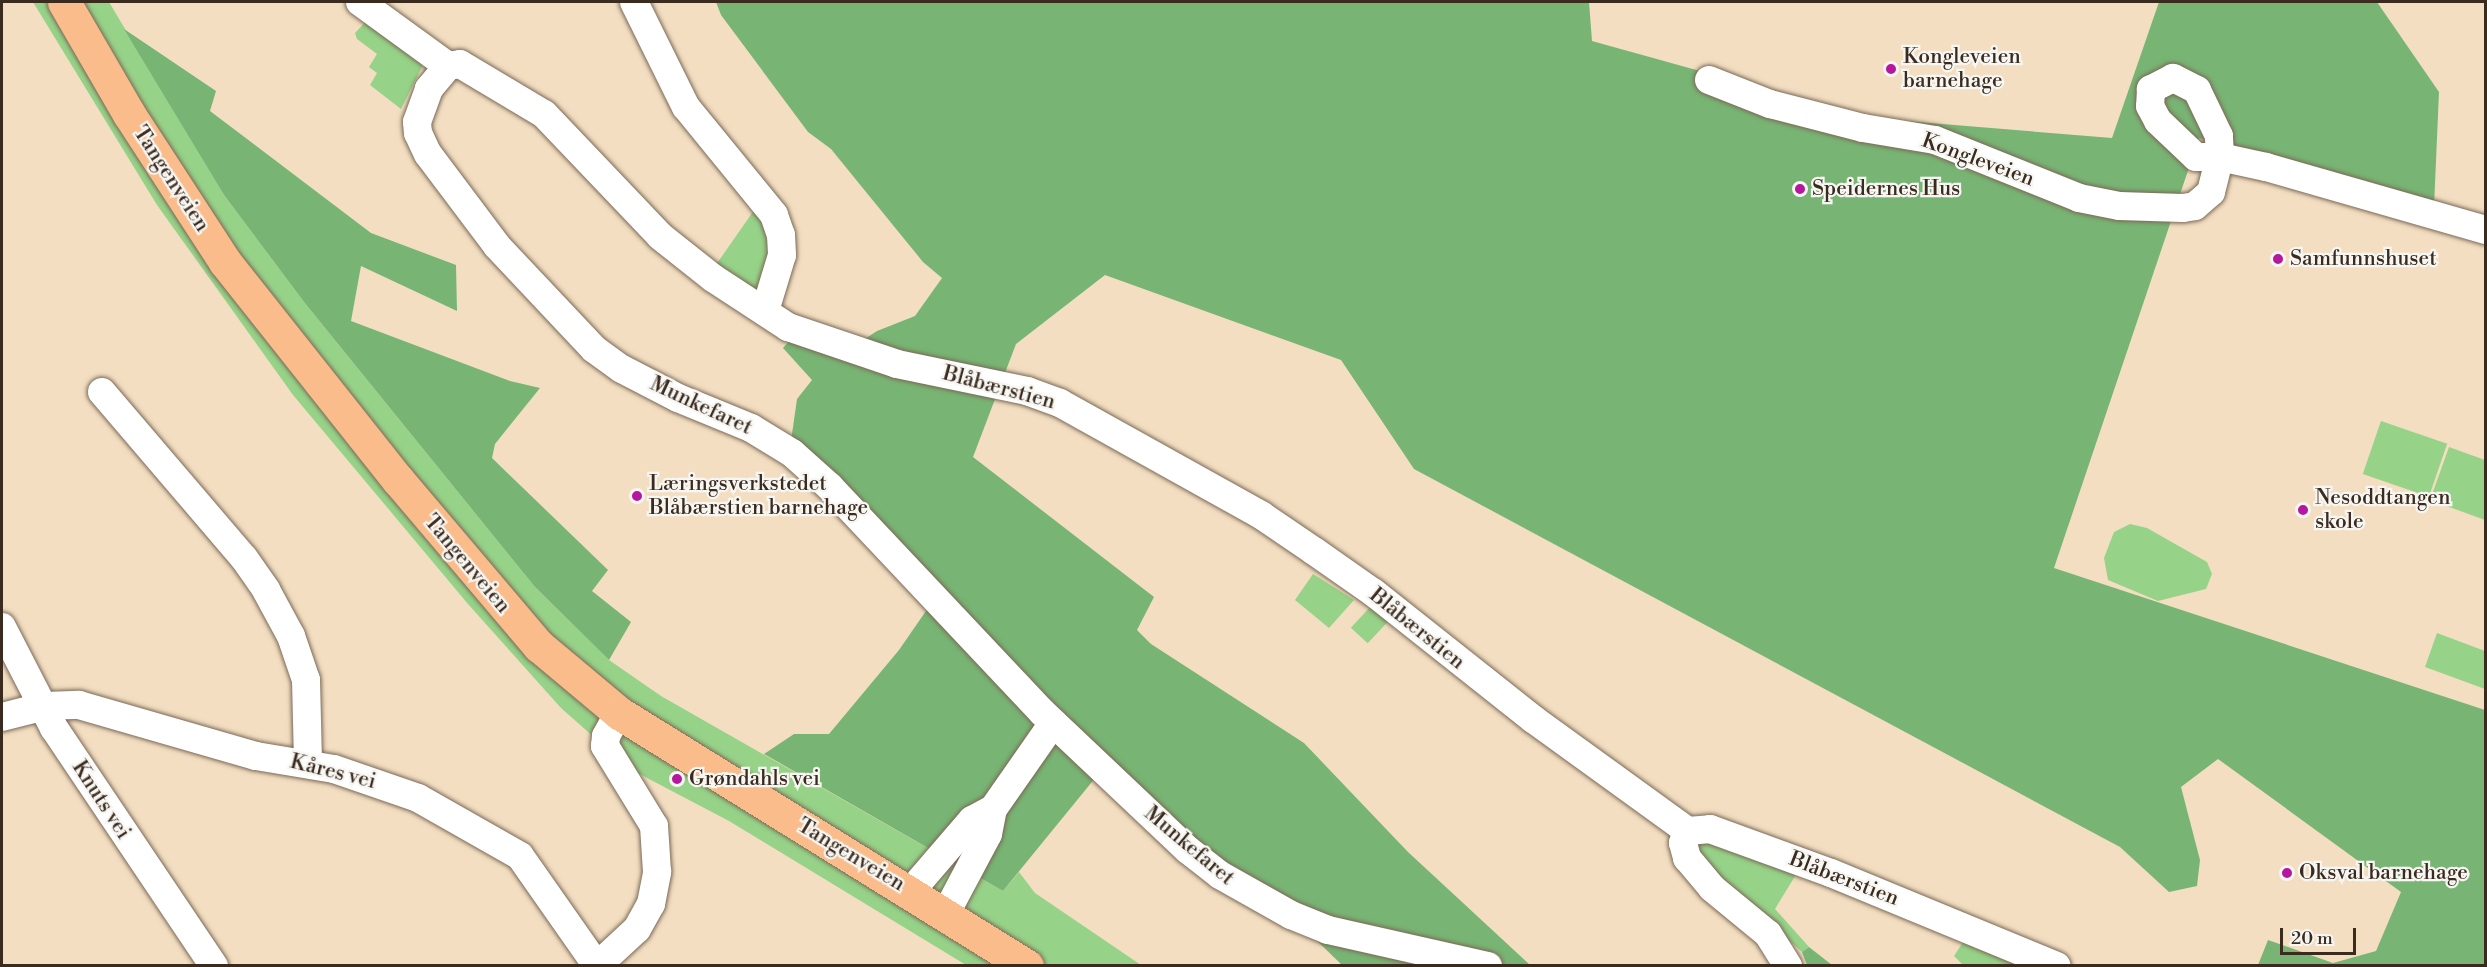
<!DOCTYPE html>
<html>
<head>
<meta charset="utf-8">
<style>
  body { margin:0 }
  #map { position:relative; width:2487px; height:967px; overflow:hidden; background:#f3dec1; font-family:"Libre Bodoni",serif }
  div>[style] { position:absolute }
  .green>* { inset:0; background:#96d388; transform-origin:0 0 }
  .forest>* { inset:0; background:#78b574 }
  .roads { filter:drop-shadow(0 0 2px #7b6957) drop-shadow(0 0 2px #7b6957) }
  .minor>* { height:28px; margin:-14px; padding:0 14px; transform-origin:14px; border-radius:14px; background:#fff }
  .primary>* { height:33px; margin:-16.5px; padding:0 16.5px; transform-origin:16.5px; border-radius:16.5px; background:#fabc8b }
  .dots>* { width:16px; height:16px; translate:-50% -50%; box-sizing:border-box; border:3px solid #f6f6f2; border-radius:50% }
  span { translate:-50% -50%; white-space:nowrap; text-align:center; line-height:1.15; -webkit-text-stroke:4.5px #f6f6f2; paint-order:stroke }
  .poi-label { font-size:21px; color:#3b2a1e }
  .left { translate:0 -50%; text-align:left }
  .street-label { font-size:21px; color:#3b2a1e }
  .frame { position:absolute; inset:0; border:3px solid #3b2a1e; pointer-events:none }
  .scale { position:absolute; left:2280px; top:928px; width:76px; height:27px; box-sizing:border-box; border:3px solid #3b2a1e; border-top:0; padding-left:8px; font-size:18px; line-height:21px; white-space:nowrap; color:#3b2a1e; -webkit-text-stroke:4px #f6f6f2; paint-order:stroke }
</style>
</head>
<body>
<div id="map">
  <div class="green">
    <div style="clip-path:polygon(33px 2px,109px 2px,224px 195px,304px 302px,535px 587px,609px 660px,661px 696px,1003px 891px,1019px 872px,1035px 893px,1141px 965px,966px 965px,729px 821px,630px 769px,561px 708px,468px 604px,293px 395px,157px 205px)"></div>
    <div style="clip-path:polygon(370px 17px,425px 61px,401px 109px,370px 85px,377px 73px,369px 67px,377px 54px,357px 39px,355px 33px)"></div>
    <div style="clip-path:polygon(757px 206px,773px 242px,757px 291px,713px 269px)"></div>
    <div style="left:2381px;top:421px;width:70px;height:56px;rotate:19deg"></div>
    <div style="clip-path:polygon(2449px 447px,2485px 460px,2485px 520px,2430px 500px)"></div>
    <div style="clip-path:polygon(2130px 524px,2147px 528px,2207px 562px,2212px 574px,2206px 589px,2158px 601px,2108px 580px,2104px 558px,2114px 532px)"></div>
    <div style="clip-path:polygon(1313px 574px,1354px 600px,1329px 628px,1295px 600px)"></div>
    <div style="left:1372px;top:605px;width:23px;height:31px;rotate:43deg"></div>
    <div style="clip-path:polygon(2437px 633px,2485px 651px,2485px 689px,2425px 667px)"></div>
    <div style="clip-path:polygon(1705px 841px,1797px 873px,1775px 909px,1809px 947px,1802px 952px,1700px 862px,1699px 845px)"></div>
    <div style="clip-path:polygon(1965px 939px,2018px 965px,1964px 966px,1954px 956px)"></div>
  </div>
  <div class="forest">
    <div style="clip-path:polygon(716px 2px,1589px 2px,1592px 41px,1869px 118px,2112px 138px,2159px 2px,2377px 2px,2439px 92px,2434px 207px,2199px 138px,2054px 568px,2485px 710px,2485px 965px,2258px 965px,2268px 940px,2333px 963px,2376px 951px,2401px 892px,2218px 759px,2181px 787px,2200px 860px,2197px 886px,2169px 892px,2120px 847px,1414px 469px,1341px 360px,1105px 275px,1016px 344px,973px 457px,1154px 597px,1137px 630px,1151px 644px,1304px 743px,1408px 852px,1530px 965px,1342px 965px,1259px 885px,1222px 862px,1109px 761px,1003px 891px,764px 754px,794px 734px,829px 734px,899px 650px,937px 595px,791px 441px,797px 399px,812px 380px,783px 348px,791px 339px,837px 357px,877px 331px,915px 316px,942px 278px,923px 262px,831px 149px,808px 132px,721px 15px)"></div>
    <div style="clip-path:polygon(124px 29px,216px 91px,210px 111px,371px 233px,456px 265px,457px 311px,361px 266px,351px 321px,510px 381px,540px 388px,495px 444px,492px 458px,608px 570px,592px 591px,631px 622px,609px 660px,535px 587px,304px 302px,224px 195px)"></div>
    <div style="clip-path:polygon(1809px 947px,1832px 965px,1807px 965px,1802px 952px)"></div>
  </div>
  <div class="roads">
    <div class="minor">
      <div style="left:360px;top:2px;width:109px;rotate:36deg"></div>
      <div style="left:448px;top:66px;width:12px;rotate:-9deg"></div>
      <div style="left:460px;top:64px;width:98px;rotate:30.8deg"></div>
      <div style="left:544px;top:114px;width:168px;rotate:46.4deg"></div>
      <div style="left:660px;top:236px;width:68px;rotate:38.4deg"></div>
      <div style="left:713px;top:278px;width:90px;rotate:33.2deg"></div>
      <div style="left:788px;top:327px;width:115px;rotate:18.7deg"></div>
      <div style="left:897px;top:364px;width:133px;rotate:11.7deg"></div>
      <div style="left:1027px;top:391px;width:35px;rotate:20deg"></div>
      <div style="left:1060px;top:403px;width:230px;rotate:29.1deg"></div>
      <div style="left:1261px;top:515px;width:64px;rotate:34.2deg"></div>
      <div style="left:1314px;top:551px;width:73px;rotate:35deg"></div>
      <div style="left:1374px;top:593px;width:203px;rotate:38.4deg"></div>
      <div style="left:1533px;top:719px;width:191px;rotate:35.9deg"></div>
      <div style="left:1688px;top:831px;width:22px;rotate:-5deg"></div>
      <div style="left:1710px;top:829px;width:129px;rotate:20deg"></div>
      <div style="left:1831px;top:873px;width:244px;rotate:22.4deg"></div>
      <div style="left:634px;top:2px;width:117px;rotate:63.7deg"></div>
      <div style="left:686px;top:107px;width:139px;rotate:50.8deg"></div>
      <div style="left:774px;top:215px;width:21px;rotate:71deg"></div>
      <div style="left:781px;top:235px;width:20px;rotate:87deg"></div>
      <div style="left:782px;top:255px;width:59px;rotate:106.9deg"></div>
      <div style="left:448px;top:66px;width:30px;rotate:130deg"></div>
      <div style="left:429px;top:89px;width:35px;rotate:110deg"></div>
      <div style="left:417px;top:122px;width:11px;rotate:85deg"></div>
      <div style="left:418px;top:133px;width:23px;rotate:65deg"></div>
      <div style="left:428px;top:154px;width:115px;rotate:53.1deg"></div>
      <div style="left:497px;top:246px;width:141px;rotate:46.7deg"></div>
      <div style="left:594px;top:349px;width:34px;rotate:36deg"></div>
      <div style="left:622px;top:369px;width:63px;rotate:27.4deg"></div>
      <div style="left:678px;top:398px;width:79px;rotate:22.3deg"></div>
      <div style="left:751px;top:428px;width:48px;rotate:31.4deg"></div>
      <div style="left:792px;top:453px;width:51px;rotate:41.8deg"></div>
      <div style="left:830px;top:487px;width:309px;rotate:46.7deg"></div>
      <div style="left:1042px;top:712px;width:201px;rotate:43.4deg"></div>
      <div style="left:1188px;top:850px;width:41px;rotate:38deg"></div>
      <div style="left:1220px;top:875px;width:81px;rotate:29.4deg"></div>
      <div style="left:1291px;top:915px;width:40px;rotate:22deg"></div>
      <div style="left:1328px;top:930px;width:164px;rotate:12.7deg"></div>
      <div style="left:1709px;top:80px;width:66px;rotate:21.5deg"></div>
      <div style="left:1770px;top:104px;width:96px;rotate:14.5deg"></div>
      <div style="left:1863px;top:128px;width:73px;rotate:9.5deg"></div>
      <div style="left:1935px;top:140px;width:155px;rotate:21.9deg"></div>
      <div style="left:2079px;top:198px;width:41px;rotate:11.3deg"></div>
      <div style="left:2119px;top:206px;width:64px;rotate:1.8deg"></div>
      <div style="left:2183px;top:208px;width:12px;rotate:-9deg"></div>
      <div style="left:2195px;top:206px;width:21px;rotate:-41deg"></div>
      <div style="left:2211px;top:192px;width:36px;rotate:-76deg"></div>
      <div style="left:2220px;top:157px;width:21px;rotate:-93deg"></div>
      <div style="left:2219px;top:136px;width:51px;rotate:-115.6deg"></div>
      <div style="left:2197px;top:90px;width:27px;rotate:-153deg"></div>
      <div style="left:2173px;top:78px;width:25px;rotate:153deg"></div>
      <div style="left:2151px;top:89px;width:17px;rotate:93deg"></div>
      <div style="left:2150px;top:106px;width:17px;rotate:62deg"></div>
      <div style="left:2158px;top:121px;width:52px;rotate:43.5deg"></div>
      <div style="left:2196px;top:157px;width:24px"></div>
      <div style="left:2220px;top:157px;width:47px;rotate:12.3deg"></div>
      <div style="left:2266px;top:167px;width:229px;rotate:16deg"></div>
      <div style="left:102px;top:392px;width:218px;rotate:49.5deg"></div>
      <div style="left:244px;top:558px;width:39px;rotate:55deg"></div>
      <div style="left:266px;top:590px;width:52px;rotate:61.5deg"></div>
      <div style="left:291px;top:636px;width:46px;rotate:71.2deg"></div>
      <div style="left:306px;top:680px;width:82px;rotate:88.6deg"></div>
      <div style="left:2px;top:627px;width:114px;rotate:62.8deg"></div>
      <div style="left:54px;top:728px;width:287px;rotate:56.1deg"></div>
      <div style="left:2px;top:717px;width:44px;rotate:-14.3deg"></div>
      <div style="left:45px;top:706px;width:34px;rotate:-2deg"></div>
      <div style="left:79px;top:705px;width:184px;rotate:16.1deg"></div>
      <div style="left:256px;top:756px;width:79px;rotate:9.5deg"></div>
      <div style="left:334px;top:769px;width:89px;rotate:19deg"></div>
      <div style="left:418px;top:798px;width:117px;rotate:29.6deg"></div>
      <div style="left:520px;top:856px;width:134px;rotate:55deg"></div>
      <div style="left:597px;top:966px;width:54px;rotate:-42.8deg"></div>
      <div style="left:637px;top:929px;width:29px;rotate:-61deg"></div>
      <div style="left:651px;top:904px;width:33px;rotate:-79deg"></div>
      <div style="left:657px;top:872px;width:46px;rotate:-93.7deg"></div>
      <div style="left:654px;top:826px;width:94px;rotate:-121.5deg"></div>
      <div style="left:605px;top:746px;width:10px;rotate:-84deg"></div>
      <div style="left:606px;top:736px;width:26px;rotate:-61deg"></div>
      <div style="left:1688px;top:831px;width:13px;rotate:113deg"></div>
      <div style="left:1683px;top:843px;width:16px;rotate:75deg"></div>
      <div style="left:1687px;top:858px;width:39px;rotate:50deg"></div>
      <div style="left:1712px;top:888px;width:72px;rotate:39.4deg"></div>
      <div style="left:1768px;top:934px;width:38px;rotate:58deg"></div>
      <div style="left:911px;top:891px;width:94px;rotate:-49.3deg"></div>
      <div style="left:972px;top:820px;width:24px;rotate:-28deg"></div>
      <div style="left:946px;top:913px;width:89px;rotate:-62deg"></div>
      <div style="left:988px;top:834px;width:25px;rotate:-79deg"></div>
      <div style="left:993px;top:809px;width:105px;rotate:-55.1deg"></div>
    </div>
    <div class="primary">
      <div style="left:64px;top:2px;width:129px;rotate:59.9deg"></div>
      <div style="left:129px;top:114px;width:176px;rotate:57deg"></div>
      <div style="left:225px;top:262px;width:278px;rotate:51.6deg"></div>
      <div style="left:398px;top:480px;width:218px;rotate:49.7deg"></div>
      <div style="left:539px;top:646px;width:104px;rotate:39.9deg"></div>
      <div style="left:619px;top:713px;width:480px;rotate:31.8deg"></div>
    </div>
  </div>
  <div class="dots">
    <div style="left:1891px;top:69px;background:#b5179e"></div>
    <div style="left:1800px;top:189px;background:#b5179e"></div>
    <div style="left:2278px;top:259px;background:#b5179e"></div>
    <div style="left:637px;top:496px;background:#b5179e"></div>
    <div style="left:2303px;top:510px;background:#b5179e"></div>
    <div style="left:677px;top:779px;background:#b5179e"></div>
    <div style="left:2287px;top:873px;background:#b5179e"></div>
  </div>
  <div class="poi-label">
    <span class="left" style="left:1903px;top:69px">Kongleveien<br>barnehage</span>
    <span class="left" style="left:1812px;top:189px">Speidernes Hus</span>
    <span class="left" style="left:2290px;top:259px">Samfunnshuset</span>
    <span class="left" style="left:649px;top:496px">Læringsverkstedet<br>Blåbærstien barnehage</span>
    <span class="left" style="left:2315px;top:510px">Nesoddtangen<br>skole</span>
    <span class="left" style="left:689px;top:779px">Grøndahls vei</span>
    <span class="left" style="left:2299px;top:873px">Oksval barnehage</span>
  </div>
  <div class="street-label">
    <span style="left:1978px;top:160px;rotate:20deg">Kongleveien</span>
    <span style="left:171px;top:179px;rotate:57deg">Tangenveien</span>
    <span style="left:999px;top:388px;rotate:15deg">Blåbærstien</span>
    <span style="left:701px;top:406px;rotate:25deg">Munkefaret</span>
    <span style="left:467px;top:564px;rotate:50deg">Tangenveien</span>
    <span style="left:1417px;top:629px;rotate:39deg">Blåbærstien</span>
    <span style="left:333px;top:772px;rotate:14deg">Kåres vei</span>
    <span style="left:101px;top:800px;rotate:57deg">Knuts vei</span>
    <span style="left:1189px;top:846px;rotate:40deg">Munkefaret</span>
    <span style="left:851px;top:855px;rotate:31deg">Tangenveien</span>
    <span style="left:1844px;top:879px;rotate:21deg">Blåbærstien</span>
  </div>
  <div class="frame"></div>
  <div class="scale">20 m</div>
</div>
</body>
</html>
